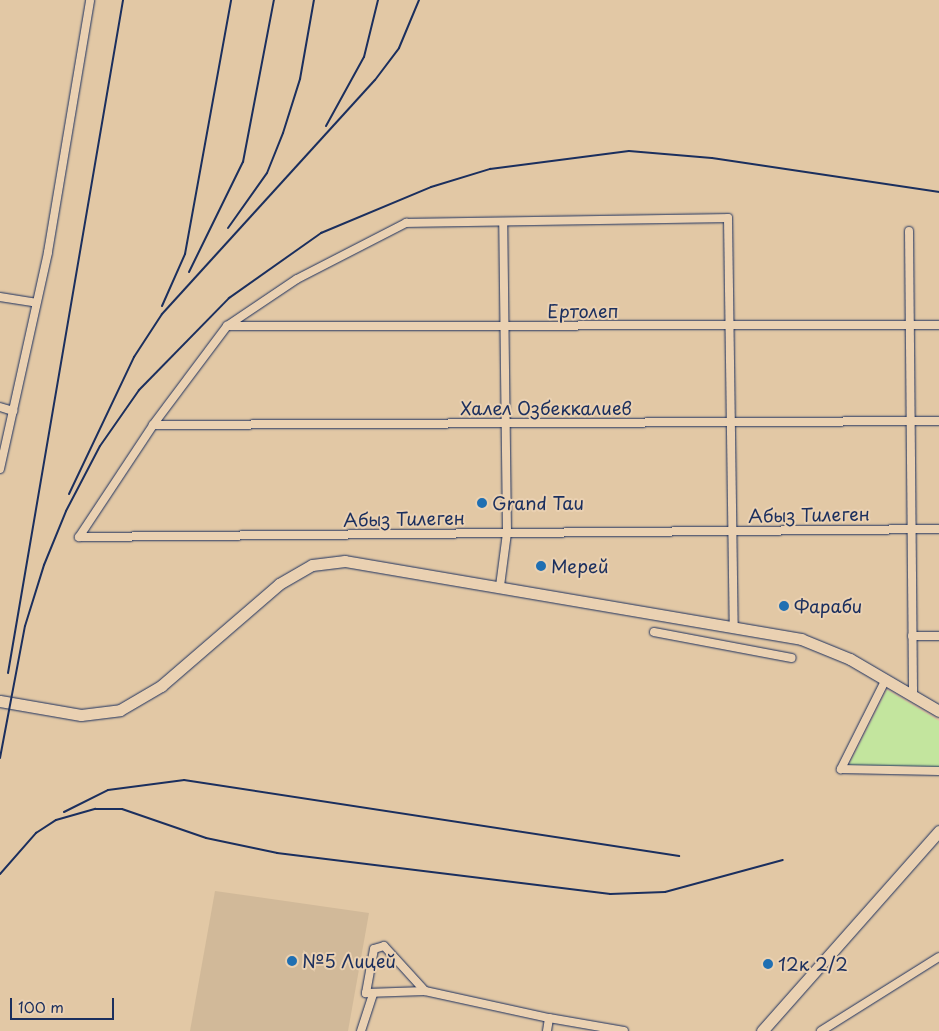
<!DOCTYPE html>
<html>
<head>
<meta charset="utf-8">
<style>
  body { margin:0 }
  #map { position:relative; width:939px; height:1031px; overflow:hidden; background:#e2c8a5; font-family:"Playpen Sans",sans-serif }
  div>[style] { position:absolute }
  .built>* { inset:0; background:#d1b999 }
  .green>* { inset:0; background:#c3e59e }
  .roads { filter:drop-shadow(0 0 1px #1b2f5e) drop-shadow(0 0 1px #1b2f5e) }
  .street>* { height:8px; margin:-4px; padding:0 4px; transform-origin:4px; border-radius:4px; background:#ead1b2 }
  .secondary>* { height:11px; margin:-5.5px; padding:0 5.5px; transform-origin:5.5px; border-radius:5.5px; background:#ead1b2 }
  .rail>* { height:2px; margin:-1px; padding:0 1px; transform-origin:1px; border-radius:1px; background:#1b2f5e }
  .dots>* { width:14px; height:14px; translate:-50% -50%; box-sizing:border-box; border:2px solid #ead1b2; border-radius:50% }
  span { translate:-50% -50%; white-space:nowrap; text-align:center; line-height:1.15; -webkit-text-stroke:4px #ead1b2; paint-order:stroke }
  .street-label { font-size:18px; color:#1b2f5e }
  .poi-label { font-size:18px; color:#1b2f5e }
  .left { translate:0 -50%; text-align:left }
  .scale { position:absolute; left:10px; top:998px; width:104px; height:22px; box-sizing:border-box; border:2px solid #1b2f5e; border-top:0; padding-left:6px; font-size:15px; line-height:18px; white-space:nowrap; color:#1b2f5e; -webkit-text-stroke:4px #ead1b2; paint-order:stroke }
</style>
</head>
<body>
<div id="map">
  <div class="built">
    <div style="clip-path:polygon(215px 891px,369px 913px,348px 1031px,190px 1031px)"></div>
  </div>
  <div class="green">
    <div style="clip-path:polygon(887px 690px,939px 721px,939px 767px,848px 767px)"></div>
  </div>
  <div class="roads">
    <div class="street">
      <div style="left:909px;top:231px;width:465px;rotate:89.5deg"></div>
      <div style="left:0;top:297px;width:36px;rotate:9deg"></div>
      <div style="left:227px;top:326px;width:712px;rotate:-0.08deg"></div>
      <div style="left:0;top:407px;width:14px;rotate:17deg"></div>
      <div style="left:153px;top:425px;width:786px;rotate:-0.29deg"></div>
      <div style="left:0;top:469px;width:222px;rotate:-77.5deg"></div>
      <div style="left:48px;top:252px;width:255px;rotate:-80.5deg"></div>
      <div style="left:79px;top:537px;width:134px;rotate:-56.5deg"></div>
      <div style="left:153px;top:425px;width:124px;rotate:-53.2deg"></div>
      <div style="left:227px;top:326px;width:84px;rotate:-33.9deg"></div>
      <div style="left:297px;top:279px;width:123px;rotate:-27.2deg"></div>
      <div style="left:406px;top:223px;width:322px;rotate:-0.9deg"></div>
      <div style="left:728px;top:218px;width:407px;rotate:89.2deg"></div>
      <div style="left:79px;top:537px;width:860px;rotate:-0.53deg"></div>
      <div style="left:500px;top:586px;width:53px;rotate:-82.5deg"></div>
      <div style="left:507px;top:533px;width:311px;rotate:-90.7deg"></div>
      <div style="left:654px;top:632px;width:140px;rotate:10.7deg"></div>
      <div style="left:912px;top:636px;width:27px"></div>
      <div style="left:886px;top:679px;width:101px;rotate:116.6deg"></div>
      <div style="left:841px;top:769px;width:98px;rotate:1.2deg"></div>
      <div style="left:425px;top:991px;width:61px;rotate:-132.3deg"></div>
      <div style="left:384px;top:946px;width:10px;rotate:163deg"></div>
      <div style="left:374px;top:949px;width:45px;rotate:100.3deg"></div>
      <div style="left:366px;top:993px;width:59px;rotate:-1.9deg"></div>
      <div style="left:425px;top:991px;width:127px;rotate:12.3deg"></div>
      <div style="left:361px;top:1031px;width:39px;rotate:-72deg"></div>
      <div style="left:547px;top:1031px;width:13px;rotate:-81deg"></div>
      <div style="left:549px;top:1018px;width:76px;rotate:9.8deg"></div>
      <div style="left:821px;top:1031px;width:139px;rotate:-32.1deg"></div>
    </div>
    <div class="secondary">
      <div style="left:0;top:701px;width:82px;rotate:9.8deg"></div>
      <div style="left:81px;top:715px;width:39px;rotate:-7deg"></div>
      <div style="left:120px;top:710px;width:48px;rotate:-30.3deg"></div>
      <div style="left:161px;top:686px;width:156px;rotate:-40.8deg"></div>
      <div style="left:279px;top:584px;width:38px;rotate:-30deg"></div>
      <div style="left:312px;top:565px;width:33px;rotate:-7deg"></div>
      <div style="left:345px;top:561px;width:463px;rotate:9.7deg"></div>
      <div style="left:801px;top:639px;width:53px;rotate:22.2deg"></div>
      <div style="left:850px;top:659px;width:103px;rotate:30.3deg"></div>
      <div style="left:762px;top:1031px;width:267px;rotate:-48.5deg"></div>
    </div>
  </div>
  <div class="rail">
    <div style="left:326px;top:126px;width:79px;rotate:-61.2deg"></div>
    <div style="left:364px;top:57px;width:59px;rotate:-76.2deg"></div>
    <div style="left:228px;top:228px;width:67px;rotate:-54.7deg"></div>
    <div style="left:267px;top:173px;width:43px;rotate:-68.2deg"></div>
    <div style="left:283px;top:133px;width:57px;rotate:-72.5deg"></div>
    <div style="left:300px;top:79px;width:80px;rotate:-80deg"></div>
    <div style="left:189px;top:272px;width:123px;rotate:-63.9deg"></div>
    <div style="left:243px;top:162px;width:165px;rotate:-79.2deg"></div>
    <div style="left:162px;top:306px;width:57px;rotate:-66.1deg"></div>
    <div style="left:185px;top:254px;width:258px;rotate:-79.7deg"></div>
    <div style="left:69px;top:494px;width:152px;rotate:-64.6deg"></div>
    <div style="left:134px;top:357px;width:51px;rotate:-56.9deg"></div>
    <div style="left:162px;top:314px;width:316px;rotate:-47.7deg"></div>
    <div style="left:375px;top:80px;width:40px;rotate:-53deg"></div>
    <div style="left:399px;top:48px;width:52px;rotate:-67.4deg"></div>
    <div style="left:8px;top:673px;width:683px;rotate:-80.3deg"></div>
    <div style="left:0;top:758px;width:134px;rotate:-79.3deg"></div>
    <div style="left:25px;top:626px;width:64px;rotate:-72.7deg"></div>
    <div style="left:44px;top:565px;width:58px;rotate:-67.8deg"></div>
    <div style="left:66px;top:511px;width:73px;rotate:-62.4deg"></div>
    <div style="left:100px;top:446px;width:68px;rotate:-55.1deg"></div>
    <div style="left:139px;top:390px;width:129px;rotate:-45.6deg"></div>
    <div style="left:229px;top:298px;width:113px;rotate:-35.2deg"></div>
    <div style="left:321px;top:233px;width:119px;rotate:-22.7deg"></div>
    <div style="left:431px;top:187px;width:62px;rotate:-17deg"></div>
    <div style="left:490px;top:169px;width:140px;rotate:-7.4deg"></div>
    <div style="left:629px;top:151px;width:83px;rotate:4.8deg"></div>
    <div style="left:712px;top:158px;width:230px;rotate:8.5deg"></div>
    <div style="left:64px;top:812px;width:49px;rotate:-26.6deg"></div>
    <div style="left:108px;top:790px;width:77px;rotate:-7.5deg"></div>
    <div style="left:184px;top:780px;width:501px;rotate:8.73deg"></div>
    <div style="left:0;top:874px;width:55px;rotate:-48.7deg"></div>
    <div style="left:36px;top:833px;width:24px;rotate:-33deg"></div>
    <div style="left:56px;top:820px;width:41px;rotate:-15.8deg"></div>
    <div style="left:95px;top:809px;width:27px"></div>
    <div style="left:122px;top:809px;width:89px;rotate:19deg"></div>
    <div style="left:206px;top:838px;width:73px;rotate:11.9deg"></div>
    <div style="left:277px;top:853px;width:336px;rotate:7deg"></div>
    <div style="left:610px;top:894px;width:55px;rotate:-2.1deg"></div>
    <div style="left:665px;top:892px;width:122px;rotate:-15.2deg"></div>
  </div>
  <div class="dots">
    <div style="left:482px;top:503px;background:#1f6fb2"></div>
    <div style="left:541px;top:566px;background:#1f6fb2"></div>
    <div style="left:784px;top:606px;background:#1f6fb2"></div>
    <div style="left:292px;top:961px;background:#1f6fb2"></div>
    <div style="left:768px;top:964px;background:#1f6fb2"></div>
  </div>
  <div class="street-label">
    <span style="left:583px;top:311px">Ертолеп</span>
    <span style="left:546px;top:408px">Халел Озбеккалиев</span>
    <span style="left:809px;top:515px;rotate:-1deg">Абыз Тилеген</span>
    <span style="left:404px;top:519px;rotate:-1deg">Абыз Тилеген</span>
  </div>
  <div class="poi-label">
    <span class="left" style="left:492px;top:503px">Grand Tau</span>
    <span class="left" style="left:551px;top:566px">Мерей</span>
    <span class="left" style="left:794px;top:606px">Фараби</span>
    <span class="left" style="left:302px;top:961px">№5 Лицей</span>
    <span class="left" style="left:778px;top:964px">12к 2/2</span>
  </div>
  <div class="scale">100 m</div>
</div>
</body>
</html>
